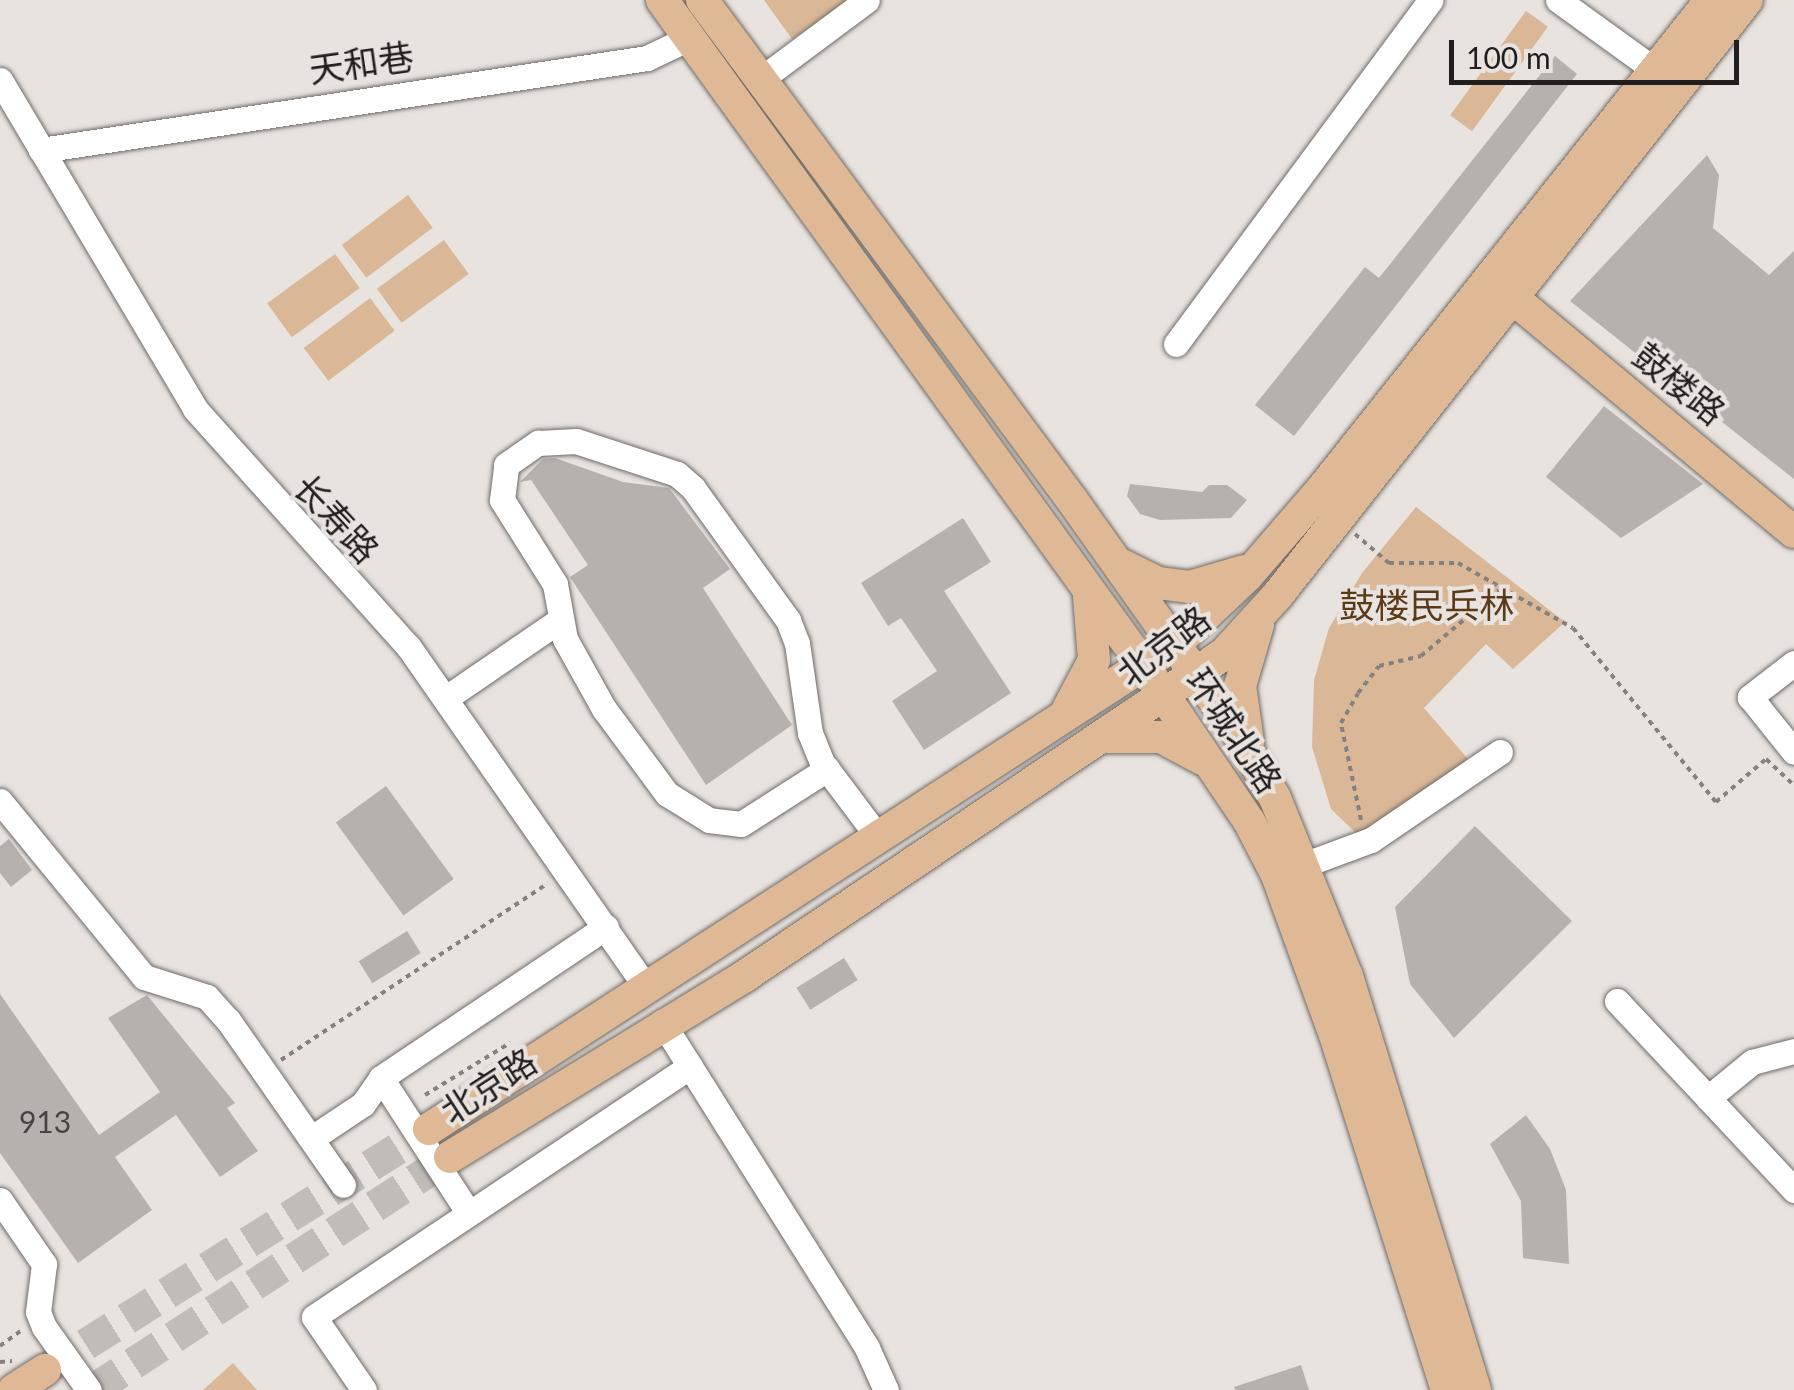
<!DOCTYPE html>
<html>
<head>
<meta charset="utf-8">
<style>
  body { margin:0 }
  #map { position:relative; width:1794px; height:1390px; overflow:hidden; background:#e8e3df; font-family:Lato,"Noto Sans SC",sans-serif }
  div>[style] { position:absolute }
  .green>* { inset:0; background:#dab797; transform-origin:0 0 }
  .building>* { inset:0; background:#b6b1ad; transform-origin:0 0 }
  .major-tunnel>* { height:32px; margin-top:-16px; transform-origin:0; background:repeating-linear-gradient(90deg,#c0bcb8 0 32px,transparent 0 48px) }
  .path>* { height:4px; margin-top:-2px; transform-origin:0; background:repeating-linear-gradient(90deg,#84817e 0 5px,transparent 0 10px) }
  .roads { filter:drop-shadow(0 0 2px #6f6b67) drop-shadow(0 0 2px #6f6b67) }
  .minor>* { height:25px; margin:-12.5px; padding:0 12.5px; transform-origin:12.5px; border-radius:12.5px; background:#fff }
  .major>* { height:32px; margin:-16px; padding:0 16px; transform-origin:16px; border-radius:16px; background:#dfb995 }
  span { translate:-50% -50%; white-space:nowrap; text-align:center; line-height:1.15; -webkit-text-stroke:8px #e8e3df; paint-order:stroke }
  .number-label { font-size:30px; color:#464441 }
  .number-label span { -webkit-text-stroke-width:0 }
  .street-label { font-size:35px; color:#211f1d }
  .park-label { font-size:35px; color:#5b3a18 }
  .scale { position:absolute; left:1449px; top:40px; width:290px; height:45px; box-sizing:border-box; border:5px solid #211f1d; border-top:0; padding-left:12px; font-size:30px; line-height:35px; white-space:nowrap; color:#211f1d; -webkit-text-stroke:8px #e8e3df; paint-order:stroke }
</style>
</head>
<body>
<div id="map">
  <div class="green">
    <div style="clip-path:polygon(764px 0,849px 0,792px 39px)"></div>
    <div style="left:1526px;top:11px;width:27px;height:129px;rotate:36deg"></div>
    <div style="left:408px;top:195px;width:41px;height:83px;rotate:53deg"></div>
    <div style="left:444px;top:240px;width:42px;height:83px;rotate:54deg"></div>
    <div style="left:335px;top:254px;width:42px;height:84px;rotate:54deg"></div>
    <div style="left:370px;top:298px;width:41px;height:83px;rotate:53deg"></div>
    <div style="clip-path:polygon(1416px 507px,1565px 622px,1513px 669px,1486px 644px,1424px 708px,1468px 759px,1361px 838px,1331px 809px,1312px 747px,1314px 680px,1329px 628px,1362px 573px)"></div>
    <div style="clip-path:polygon(233px 1363px,257px 1390px,203px 1390px)"></div>
  </div>
  <div class="building">
    <div style="clip-path:polygon(1555px 56px,1577px 74px,1294px 436px,1255px 405px,1365px 267px,1379px 278px)"></div>
    <div style="clip-path:polygon(1707px 155px,1719px 175px,1713px 228px,1769px 275px,1794px 251px,1794px 479px,1570px 301px)"></div>
    <div style="clip-path:polygon(1604px 406px,1703px 484px,1621px 538px,1546px 477px)"></div>
    <div style="clip-path:polygon(555px 458px,623px 482px,669px 488px,730px 569px,703px 588px,792px 725px,706px 785px,570px 577px,588px 565px,531px 480px,520px 482px,543px 459px)"></div>
    <div style="clip-path:polygon(1130px 484px,1202px 492px,1209px 485px,1227px 485px,1247px 500px,1231px 518px,1160px 520px,1140px 514px,1127px 496px)"></div>
    <div style="clip-path:polygon(963px 518px,991px 562px,944px 591px,1011px 693px,924px 750px,892px 701px,937px 671px,901px 618px,888px 626px,861px 583px)"></div>
    <div style="left:386px;top:786px;width:115px;height:62px;rotate:54deg"></div>
    <div style="clip-path:polygon(1475px 826px,1572px 921px,1454px 1038px,1410px 984px,1395px 907px)"></div>
    <div style="clip-path:polygon(9px 839px,32px 870px,11px 887px,0 873px,0 846px)"></div>
    <div style="left:407px;top:931px;width:26px;height:57px;rotate:58deg"></div>
    <div style="left:844px;top:958px;width:26px;height:56px;rotate:58deg"></div>
    <div style="clip-path:polygon(0 994px,99px 1135px,160px 1092px,108px 1018px,147px 995px,235px 1103px,227px 1108px,258px 1151px,220px 1177px,176px 1115px,115px 1157px,152px 1210px,78px 1263px,0 1153px)"></div>
    <div style="clip-path:polygon(1526px 1115px,1550px 1149px,1566px 1190px,1569px 1264px,1523px 1258px,1521px 1201px,1490px 1144px)"></div>
    <div style="clip-path:polygon(1301px 1365px,1309px 1390px,1235px 1390px,1234px 1387px)"></div>
  </div>
  <div class="major-tunnel">
    <div style="left:45px;top:1370px;width:453px;rotate:-32.1deg"></div>
    <div style="left:93px;top:1390px;width:426px;rotate:-33.1deg"></div>
  </div>
  <div class="path">
    <div style="left:1355px;top:534px;width:45px;rotate:40.5deg"></div>
    <div style="left:1389px;top:563px;width:69px"></div>
    <div style="left:1458px;top:563px;width:132px;rotate:29.5deg"></div>
    <div style="left:1573px;top:628px;width:225px;rotate:50.6deg"></div>
    <div style="left:1716px;top:802px;width:66px;rotate:-40.7deg"></div>
    <div style="left:1766px;top:759px;width:38px;rotate:43deg"></div>
    <div style="left:1361px;top:820px;width:99px;rotate:-101.7deg"></div>
    <div style="left:1341px;top:723px;width:34px;rotate:-60deg"></div>
    <div style="left:1358px;top:693px;width:34px;rotate:-52deg"></div>
    <div style="left:1379px;top:666px;width:43px;rotate:-13.4deg"></div>
    <div style="left:1421px;top:656px;width:102px;rotate:-40.2deg"></div>
    <div style="left:281px;top:1060px;width:320px;rotate:-33.5deg"></div>
    <div style="left:425px;top:1095px;width:100px;rotate:-31.5deg"></div>
    <div style="left:0;top:1346px;width:26px;rotate:-36deg"></div>
    <div style="left:0;top:1362px;width:12px;rotate:-5deg"></div>
  </div>
  <div class="roads">
    <div class="minor">
      <div style="left:1558px;top:0;width:135px;rotate:35.9deg"></div>
      <div style="left:761px;top:79px;width:132px;rotate:-36.7deg"></div>
      <div style="left:0;top:80px;width:382px;rotate:59.3deg"></div>
      <div style="left:195px;top:409px;width:319px;rotate:48.1deg"></div>
      <div style="left:408px;top:646px;width:416px;rotate:55.1deg"></div>
      <div style="left:41px;top:150px;width:613px;rotate:-8.63deg"></div>
      <div style="left:647px;top:58px;width:47px;rotate:-25.5deg"></div>
      <div style="left:1176px;top:344px;width:428px;rotate:-53.5deg"></div>
      <div style="left:1794px;top:663px;width:56px;rotate:142.3deg"></div>
      <div style="left:1750px;top:697px;width:70px;rotate:51.3deg"></div>
      <div style="left:446px;top:698px;width:138px;rotate:-34.4deg"></div>
      <div style="left:827px;top:769px;width:102px;rotate:147.4deg"></div>
      <div style="left:741px;top:824px;width:32px;rotate:-173deg"></div>
      <div style="left:709px;top:820px;width:49px;rotate:-148.2deg"></div>
      <div style="left:667px;top:794px;width:106px;rotate:-126.5deg"></div>
      <div style="left:604px;top:709px;width:80px;rotate:-119.1deg"></div>
      <div style="left:565px;top:639px;width:56px;rotate:-100.3deg"></div>
      <div style="left:555px;top:584px;width:99px;rotate:-122.2deg"></div>
      <div style="left:502px;top:500px;width:35px;rotate:-83deg"></div>
      <div style="left:506px;top:465px;width:39px;rotate:-35deg"></div>
      <div style="left:538px;top:443px;width:38px;rotate:-3deg"></div>
      <div style="left:576px;top:441px;width:106px;rotate:18.1deg"></div>
      <div style="left:677px;top:474px;width:21px;rotate:41deg"></div>
      <div style="left:693px;top:488px;width:163px;rotate:54.3deg"></div>
      <div style="left:788px;top:620px;width:25px;rotate:69deg"></div>
      <div style="left:797px;top:643px;width:91px;rotate:81.8deg"></div>
      <div style="left:810px;top:733px;width:32px;rotate:68deg"></div>
      <div style="left:822px;top:763px;width:8px;rotate:50deg"></div>
      <div style="left:827px;top:769px;width:85px;rotate:53.1deg"></div>
      <div style="left:0;top:801px;width:227px;rotate:50.7deg"></div>
      <div style="left:144px;top:977px;width:66px;rotate:17.6deg"></div>
      <div style="left:207px;top:997px;width:31px;rotate:48deg"></div>
      <div style="left:228px;top:1020px;width:201px;rotate:55.1deg"></div>
      <div style="left:1306px;top:864px;width:69px;rotate:-20.3deg"></div>
      <div style="left:1371px;top:840px;width:156px;rotate:-34.3deg"></div>
      <div style="left:1617px;top:1001px;width:133px;rotate:46.8deg"></div>
      <div style="left:662px;top:1022px;width:385px;rotate:57.8deg"></div>
      <div style="left:867px;top:1348px;width:46px;rotate:65.7deg"></div>
      <div style="left:1794px;top:1051px;width:43px;rotate:165.3deg"></div>
      <div style="left:1752px;top:1062px;width:57px;rotate:140.7deg"></div>
      <div style="left:1708px;top:1098px;width:126px;rotate:46.9deg"></div>
      <div style="left:381px;top:1078px;width:160px;rotate:57deg"></div>
      <div style="left:312px;top:1138px;width:61px;rotate:-33.7deg"></div>
      <div style="left:363px;top:1104px;width:32px;rotate:-55deg"></div>
      <div style="left:381px;top:1078px;width:271px;rotate:-33.9deg"></div>
      <div style="left:0;top:1200px;width:78px;rotate:55.5deg"></div>
      <div style="left:44px;top:1264px;width:48px;rotate:97.1deg"></div>
      <div style="left:38px;top:1312px;width:16px;rotate:68deg"></div>
      <div style="left:44px;top:1327px;width:77px;rotate:54.5deg"></div>
      <div style="left:364px;top:1390px;width:88px;rotate:-124.4deg"></div>
      <div style="left:314px;top:1317px;width:452px;rotate:-33.7deg"></div>
    </div>
    <div class="major">
      <div style="left:662px;top:0;width:822px;rotate:54.11deg"></div>
      <div style="left:1144px;top:666px;width:187px;rotate:55.9deg"></div>
      <div style="left:1249px;top:821px;width:61px;rotate:62.6deg"></div>
      <div style="left:1277px;top:875px;width:170px;rotate:70.1deg"></div>
      <div style="left:1335px;top:1035px;width:372px;rotate:72.5deg"></div>
      <div style="left:702px;top:0;width:622px;rotate:53.5deg"></div>
      <div style="left:1072px;top:500px;width:290px;rotate:54.6deg"></div>
      <div style="left:1240px;top:736px;width:71px;rotate:60.6deg"></div>
      <div style="left:1275px;top:798px;width:192px;rotate:68deg"></div>
      <div style="left:1347px;top:976px;width:433px;rotate:72.8deg"></div>
      <div style="left:1514px;top:299px;width:364px;rotate:39.8deg"></div>
      <div style="left:1122px;top:565px;width:40px;rotate:26.6deg"></div>
      <div style="left:1158px;top:583px;width:31px;rotate:7deg"></div>
      <div style="left:1189px;top:587px;width:57px;rotate:-16.2deg"></div>
      <div style="left:1068px;top:709px;width:55px;rotate:-62deg"></div>
      <div style="left:1094px;top:660px;width:64px;rotate:-94.5deg"></div>
      <div style="left:1108px;top:737px;width:53px"></div>
      <div style="left:1161px;top:737px;width:47px;rotate:28.2deg"></div>
      <div style="left:1248px;top:742px;width:57px;rotate:-98.1deg"></div>
      <div style="left:1240px;top:686px;width:64px;rotate:-73.6deg"></div>
      <div style="left:429px;top:1129px;width:888px;rotate:-33.01deg"></div>
      <div style="left:1174px;top:645px;width:100px;rotate:-43.4deg"></div>
      <div style="left:1247px;top:576px;width:116px;rotate:-49.2deg"></div>
      <div style="left:1323px;top:488px;width:623px;rotate:-51.51deg"></div>
      <div style="left:450px;top:1157px;width:346px;rotate:-31.5deg"></div>
      <div style="left:745px;top:976px;width:577px;rotate:-33.91deg"></div>
      <div style="left:1224px;top:654px;width:79px;rotate:-47.6deg"></div>
      <div style="left:1277px;top:596px;width:759px;rotate:-51.74deg"></div>
      <div style="left:14px;top:1390px;width:37px;rotate:-33deg"></div>
    </div>
  </div>
  <div class="number-label">
    <span style="left:45px;top:1121px">913</span>
  </div>
  <div class="street-label">
    <span style="left:361px;top:62px;rotate:-8deg">天和巷</span>
    <span style="left:1680px;top:383px;rotate:39deg">鼓楼路</span>
    <span style="left:337px;top:518px;rotate:47deg">长寿路</span>
    <span style="left:1163px;top:645px;rotate:-37deg">北京路</span>
    <span style="left:1235px;top:730px;rotate:56deg">环城北路</span>
    <span style="left:488px;top:1085px;rotate:-33deg">北京路</span>
  </div>
  <div class="park-label">
    <span style="left:1427px;top:604px">鼓楼民兵林</span>
  </div>
  <div class="scale">100 m</div>
</div>
</body>
</html>
